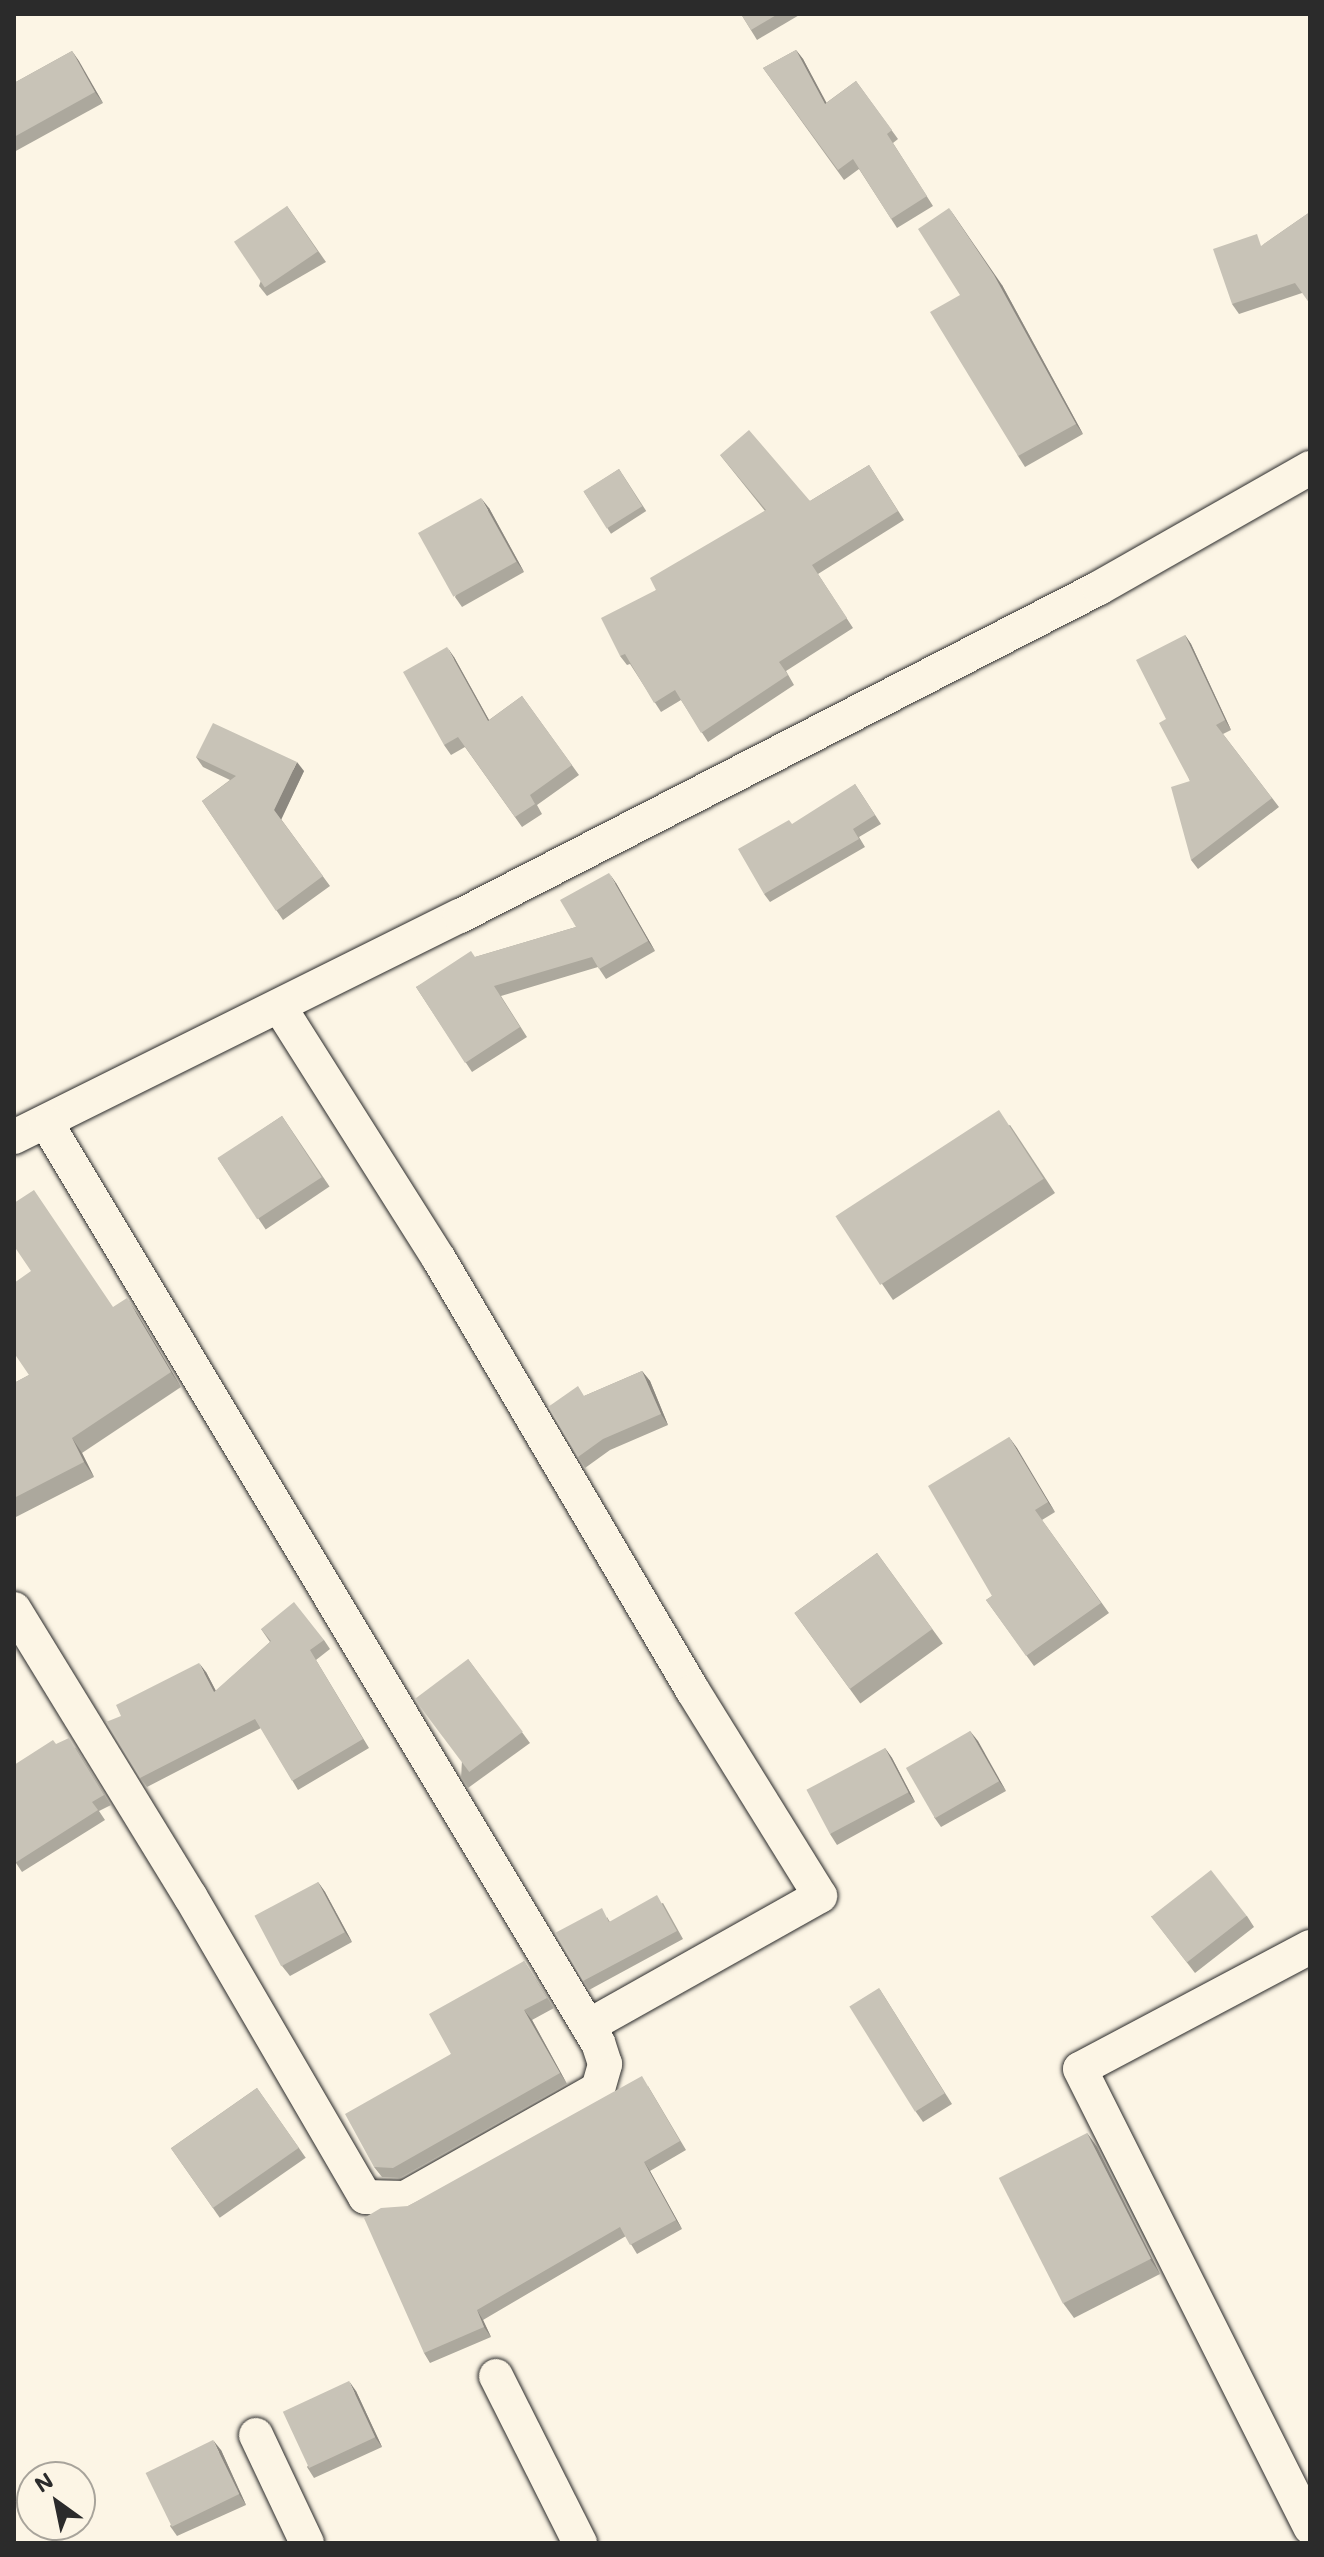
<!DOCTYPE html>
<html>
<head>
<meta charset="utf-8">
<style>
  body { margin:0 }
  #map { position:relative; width:1324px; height:2557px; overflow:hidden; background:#fcf5e5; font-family:Mali,sans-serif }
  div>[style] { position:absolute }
  .roads { filter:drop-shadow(0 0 2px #2b2b2b) drop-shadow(0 0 2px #2b2b2b) }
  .street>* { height:34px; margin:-17px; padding:0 17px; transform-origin:17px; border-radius:17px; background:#fcf5e5 }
  .wall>* { inset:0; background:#aca89d; transform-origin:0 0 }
  .shaded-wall>* { inset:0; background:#8c8880 }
  .building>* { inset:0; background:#c8c3b7; transform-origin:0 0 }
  span { translate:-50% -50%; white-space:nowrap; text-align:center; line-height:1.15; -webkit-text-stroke:7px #fcf5e5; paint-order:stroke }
  .frame { position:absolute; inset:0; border:16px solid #2b2b2b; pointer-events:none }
  .north { position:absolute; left:16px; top:2461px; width:80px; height:80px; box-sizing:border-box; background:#fcf5e5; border:2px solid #a8a49b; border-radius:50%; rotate:327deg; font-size:22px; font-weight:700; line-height:32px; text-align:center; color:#2b2b2b }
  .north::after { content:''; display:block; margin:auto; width:28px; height:36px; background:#2b2b2b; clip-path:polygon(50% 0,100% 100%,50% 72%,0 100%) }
</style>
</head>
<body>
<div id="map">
  <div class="roads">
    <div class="street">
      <div style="left:279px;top:1006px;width:299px;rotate:57.7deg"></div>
      <div style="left:439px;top:1259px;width:501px;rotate:59.55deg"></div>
      <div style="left:693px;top:1691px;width:241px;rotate:58.2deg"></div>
      <div style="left:820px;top:1896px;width:266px;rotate:150.7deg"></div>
      <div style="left:14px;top:1137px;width:498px;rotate:-26.4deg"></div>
      <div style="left:460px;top:916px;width:718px;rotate:-27.17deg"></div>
      <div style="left:1099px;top:588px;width:243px;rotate:-29.6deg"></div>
      <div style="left:14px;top:1609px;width:337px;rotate:58.5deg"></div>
      <div style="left:190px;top:1896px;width:348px;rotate:59.8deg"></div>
      <div style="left:365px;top:2197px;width:40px;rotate:1.4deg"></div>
      <div style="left:405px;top:2198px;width:222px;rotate:-29.5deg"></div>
      <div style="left:598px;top:2089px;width:26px;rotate:-74deg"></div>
      <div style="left:605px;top:2064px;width:22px;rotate:-108deg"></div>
      <div style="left:598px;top:2043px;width:1074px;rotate:-120.94deg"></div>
      <div style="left:1310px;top:1947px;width:260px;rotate:152.1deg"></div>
      <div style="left:1080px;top:2069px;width:513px;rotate:63.33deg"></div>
      <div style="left:496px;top:2376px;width:187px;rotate:63.3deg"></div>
      <div style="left:256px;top:2435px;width:119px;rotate:64.7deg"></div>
    </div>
  </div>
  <div class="wall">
    <div style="clip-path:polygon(741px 14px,801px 14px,757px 40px)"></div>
    <div style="clip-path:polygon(796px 50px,803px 59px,826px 103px,856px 81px,898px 139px,893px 143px,933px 206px,897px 228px,859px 169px,844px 180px,763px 68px)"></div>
    <div style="clip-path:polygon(72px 51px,103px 103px,14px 152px,14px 83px)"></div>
    <div style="clip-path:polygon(287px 206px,326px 262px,267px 296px,259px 286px)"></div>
    <div style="clip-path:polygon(1310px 212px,1302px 293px,1239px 314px,1232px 304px,1264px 244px)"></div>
    <div style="clip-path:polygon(1002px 285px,1083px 434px,1025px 467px,1018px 456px,960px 295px)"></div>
    <div style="clip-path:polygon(720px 455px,810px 501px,869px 465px,904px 520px,818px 574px,853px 628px,786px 671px,794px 685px,708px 742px,681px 700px,661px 712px,630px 664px,627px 665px,620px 656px,656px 590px,765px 511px)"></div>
    <div style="left:619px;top:469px;width:50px;height:42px;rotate:57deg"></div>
    <div style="clip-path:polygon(489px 508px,524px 572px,462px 607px,455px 597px)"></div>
    <div style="clip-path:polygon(1185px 635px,1191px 644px,1231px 730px,1223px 734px,1279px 807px,1198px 869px,1191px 860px,1190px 781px,1166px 719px)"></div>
    <div style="clip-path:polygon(454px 657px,489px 720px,522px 696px,579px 775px,537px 805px,542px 814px,522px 827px,465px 747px,451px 755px,444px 745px)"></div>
    <div style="clip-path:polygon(196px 757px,304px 771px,281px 819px,330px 886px,283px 920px,202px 801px,230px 780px,203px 767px)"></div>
    <div style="clip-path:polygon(855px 784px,881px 824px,859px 837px,865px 847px,770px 902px,764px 894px)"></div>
    <div style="clip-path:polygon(616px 883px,655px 951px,606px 979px,598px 967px,501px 996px,527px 1037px,472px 1072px,416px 987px,475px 957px,576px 927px)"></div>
    <div style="left:282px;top:1116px;width:85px;height:77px;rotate:56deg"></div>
    <div style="clip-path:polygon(1010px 1125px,1055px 1193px,893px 1300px,837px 1218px)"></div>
    <div style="clip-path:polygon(114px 1307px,137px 1313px,181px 1387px,82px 1453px,94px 1477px,14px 1518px,14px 1383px,29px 1375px)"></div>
    <div style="clip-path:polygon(642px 1371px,650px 1381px,668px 1425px,610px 1450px,585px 1468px,578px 1457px,584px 1396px)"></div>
    <div style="clip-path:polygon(1009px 1437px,1055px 1512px,1042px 1520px,1109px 1613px,1034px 1666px,986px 1600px,992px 1596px)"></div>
    <div style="left:877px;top:1553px;width:112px;height:102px;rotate:54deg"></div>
    <div style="clip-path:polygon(261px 1629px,324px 1640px,330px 1649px,316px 1660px,369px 1748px,298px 1790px,261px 1728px,147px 1787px,140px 1778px,121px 1716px,206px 1672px,216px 1691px,270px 1642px)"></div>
    <div style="clip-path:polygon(468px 1659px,530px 1743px,468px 1788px,461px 1778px)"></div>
    <div style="clip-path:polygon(970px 1731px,1006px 1791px,941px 1827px,934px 1817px)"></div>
    <div style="clip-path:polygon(56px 1744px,76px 1748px,111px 1805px,99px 1811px,105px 1820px,22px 1872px,14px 1860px)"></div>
    <div style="clip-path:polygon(885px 1748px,892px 1758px,915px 1802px,837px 1845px,830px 1834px)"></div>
    <div style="clip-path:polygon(318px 1882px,325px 1892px,352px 1942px,290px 1976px,282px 1966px)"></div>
    <div style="clip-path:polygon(663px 1903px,683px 1939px,589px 1990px,583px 1981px,607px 1917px,610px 1922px)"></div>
    <div style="clip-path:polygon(1151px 1916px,1247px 1916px,1254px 1927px,1195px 1973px)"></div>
    <div style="clip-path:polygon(524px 1961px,554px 2008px,532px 2020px,567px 2084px,400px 2178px,382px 2177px,374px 2167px,451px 2054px)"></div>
    <div style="clip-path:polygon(879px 1988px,952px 2104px,923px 2122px,916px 2112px)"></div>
    <div style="clip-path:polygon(648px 2086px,686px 2150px,650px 2171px,682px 2229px,637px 2254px,626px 2236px,483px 2320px,491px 2337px,430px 2363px,424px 2353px,408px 2206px)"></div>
    <div style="left:257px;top:2088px;width:85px;height:105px;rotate:55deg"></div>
    <div style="clip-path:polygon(1087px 2133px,1097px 2147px,1160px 2274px,1074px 2318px,1063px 2303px)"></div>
    <div style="clip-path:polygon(356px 2391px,382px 2447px,314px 2478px,307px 2467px)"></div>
    <div style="clip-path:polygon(221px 2450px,246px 2505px,177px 2536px,170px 2526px)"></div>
  </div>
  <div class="shaded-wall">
    <div style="clip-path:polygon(796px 50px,803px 59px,832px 113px,825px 104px)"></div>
    <div style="clip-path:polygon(72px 51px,79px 61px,103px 103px,95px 92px)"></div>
    <div style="clip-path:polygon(949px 208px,1002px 285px,1083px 434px,1076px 424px)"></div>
    <div style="clip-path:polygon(481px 498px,489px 508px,524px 572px,517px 562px)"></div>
    <div style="clip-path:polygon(1185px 635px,1191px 644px,1231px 730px,1225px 720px)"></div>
    <div style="clip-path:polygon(447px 647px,454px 657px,495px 731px,488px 721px)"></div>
    <div style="clip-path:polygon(297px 762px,304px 771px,281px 820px,274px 810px)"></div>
    <div style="clip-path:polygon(609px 873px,616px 883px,655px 951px,648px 941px)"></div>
    <div style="clip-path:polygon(127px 1298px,137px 1313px,181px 1387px,171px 1372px)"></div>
    <div style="clip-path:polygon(642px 1371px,650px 1381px,668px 1425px,661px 1414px)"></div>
    <div style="clip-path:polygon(1009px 1437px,1017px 1448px,1055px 1512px,1048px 1502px)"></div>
    <div style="clip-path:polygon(72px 1438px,82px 1453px,94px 1477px,84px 1462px)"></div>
    <div style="clip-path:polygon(199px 1663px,206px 1672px,221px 1701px,214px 1692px)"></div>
    <div style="clip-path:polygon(970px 1731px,978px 1741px,1006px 1791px,999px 1781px)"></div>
    <div style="clip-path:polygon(885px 1748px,892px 1758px,915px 1802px,908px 1792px)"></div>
    <div style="clip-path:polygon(318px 1882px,325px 1892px,352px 1942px,345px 1932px)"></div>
    <div style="clip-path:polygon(524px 2010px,532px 2020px,567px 2084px,560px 2073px)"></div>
    <div style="clip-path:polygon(1087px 2133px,1097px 2147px,1160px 2274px,1150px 2259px)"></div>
    <div style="clip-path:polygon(644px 2162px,650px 2171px,682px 2229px,676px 2220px)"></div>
    <div style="clip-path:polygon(477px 2310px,483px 2320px,491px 2337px,484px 2327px)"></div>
    <div style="clip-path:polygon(349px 2381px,356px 2391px,382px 2447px,375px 2437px)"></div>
    <div style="clip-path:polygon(213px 2440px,221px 2450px,246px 2505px,239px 2494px)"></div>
  </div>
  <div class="building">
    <div style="clip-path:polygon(741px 14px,778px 14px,751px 30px)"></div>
    <div style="clip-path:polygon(796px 50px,825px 104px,856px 81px,892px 130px,887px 134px,927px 196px,891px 219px,853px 159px,838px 170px,763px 68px)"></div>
    <div style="clip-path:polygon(72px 51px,95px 92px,14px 137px,14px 83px)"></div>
    <div style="left:287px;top:206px;width:55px;height:64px;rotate:56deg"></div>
    <div style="clip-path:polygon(949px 208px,994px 275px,1076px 424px,1018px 456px,930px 312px,960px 295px,918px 229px)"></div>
    <div style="clip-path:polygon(1310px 212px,1310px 304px,1295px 283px,1232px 304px,1213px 249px,1257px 234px,1261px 246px)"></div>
    <div style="clip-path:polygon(749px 430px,810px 501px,869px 465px,898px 511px,812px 565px,847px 618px,779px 662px,788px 675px,701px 733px,675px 690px,654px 703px,625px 654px,620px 656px,601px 618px,656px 590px,650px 578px,766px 510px,720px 455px)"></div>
    <div style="left:619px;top:469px;width:44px;height:42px;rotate:58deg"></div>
    <div style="left:481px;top:498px;width:73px;height:72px;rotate:61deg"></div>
    <div style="clip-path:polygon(1185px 635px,1225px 720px,1216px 725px,1272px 798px,1191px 860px,1171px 787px,1190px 781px,1159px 723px,1166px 719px,1136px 660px)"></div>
    <div style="clip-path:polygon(447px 647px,488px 721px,522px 696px,572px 765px,530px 795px,535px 804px,515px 817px,458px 737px,444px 745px,403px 672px)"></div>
    <div style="clip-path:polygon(213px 723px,297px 762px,274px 810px,323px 876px,276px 911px,202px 801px,236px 776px,196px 757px)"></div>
    <div style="clip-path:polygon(855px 784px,875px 815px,853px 829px,859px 839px,764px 894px,738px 849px,789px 820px,792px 824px)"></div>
    <div style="clip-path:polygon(609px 873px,648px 941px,599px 969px,592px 957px,494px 986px,520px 1027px,465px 1063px,416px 987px,471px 951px,475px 957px,576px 927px,560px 900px)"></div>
    <div style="left:999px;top:1110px;width:82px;height:195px;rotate:57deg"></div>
    <div style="left:282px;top:1116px;width:73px;height:77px;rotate:57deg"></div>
    <div style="clip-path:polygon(34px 1190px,113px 1307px,127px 1298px,171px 1372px,72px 1438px,84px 1462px,14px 1498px,14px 1383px,29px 1375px,14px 1353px,14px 1283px,31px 1271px,14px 1246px,14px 1203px)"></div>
    <div style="clip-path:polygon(642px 1371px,661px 1414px,603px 1439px,578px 1457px,548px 1407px,578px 1386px,584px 1396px)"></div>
    <div style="clip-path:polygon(1009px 1437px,1048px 1502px,1035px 1510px,1101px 1603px,1026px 1656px,986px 1600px,992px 1596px,928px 1486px)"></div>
    <div style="left:877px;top:1553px;width:94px;height:102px;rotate:54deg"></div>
    <div style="clip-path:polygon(294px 1602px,324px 1640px,310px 1650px,363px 1739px,292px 1781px,255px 1719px,140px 1778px,106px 1722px,121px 1716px,116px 1705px,199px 1663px,214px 1692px,271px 1641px,261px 1629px)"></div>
    <div style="left:468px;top:1659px;width:91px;height:67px;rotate:53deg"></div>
    <div style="left:970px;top:1731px;width:58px;height:74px;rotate:60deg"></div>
    <div style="clip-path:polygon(69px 1738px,104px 1795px,92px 1802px,98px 1810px,15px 1863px,14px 1860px,14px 1765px,53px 1740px,56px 1744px)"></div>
    <div style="left:885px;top:1748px;width:50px;height:89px;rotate:62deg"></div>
    <div style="left:1211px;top:1870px;width:58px;height:76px;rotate:52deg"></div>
    <div style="left:318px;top:1882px;width:57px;height:72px;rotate:62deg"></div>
    <div style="clip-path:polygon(657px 1895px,677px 1931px,583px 1981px,555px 1933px,602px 1908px,609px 1922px)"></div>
    <div style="clip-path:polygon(524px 1961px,547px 1998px,524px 2010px,560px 2073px,393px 2168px,374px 2167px,345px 2114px,451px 2054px,429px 2014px)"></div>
    <div style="left:879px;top:1988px;width:124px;height:35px;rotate:58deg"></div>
    <div style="clip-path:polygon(642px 2076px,680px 2141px,644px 2162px,676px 2220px,630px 2245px,620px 2227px,477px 2310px,484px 2327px,424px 2353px,364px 2218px,381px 2208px,408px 2206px)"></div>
    <div style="left:257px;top:2088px;width:73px;height:105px;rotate:55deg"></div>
    <div style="left:1087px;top:2133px;width:141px;height:99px;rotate:63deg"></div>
    <div style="left:349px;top:2381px;width:62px;height:73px;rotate:65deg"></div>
    <div style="left:213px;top:2440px;width:60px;height:75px;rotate:64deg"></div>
  </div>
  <div class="frame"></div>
  <div class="north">N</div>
</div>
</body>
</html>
